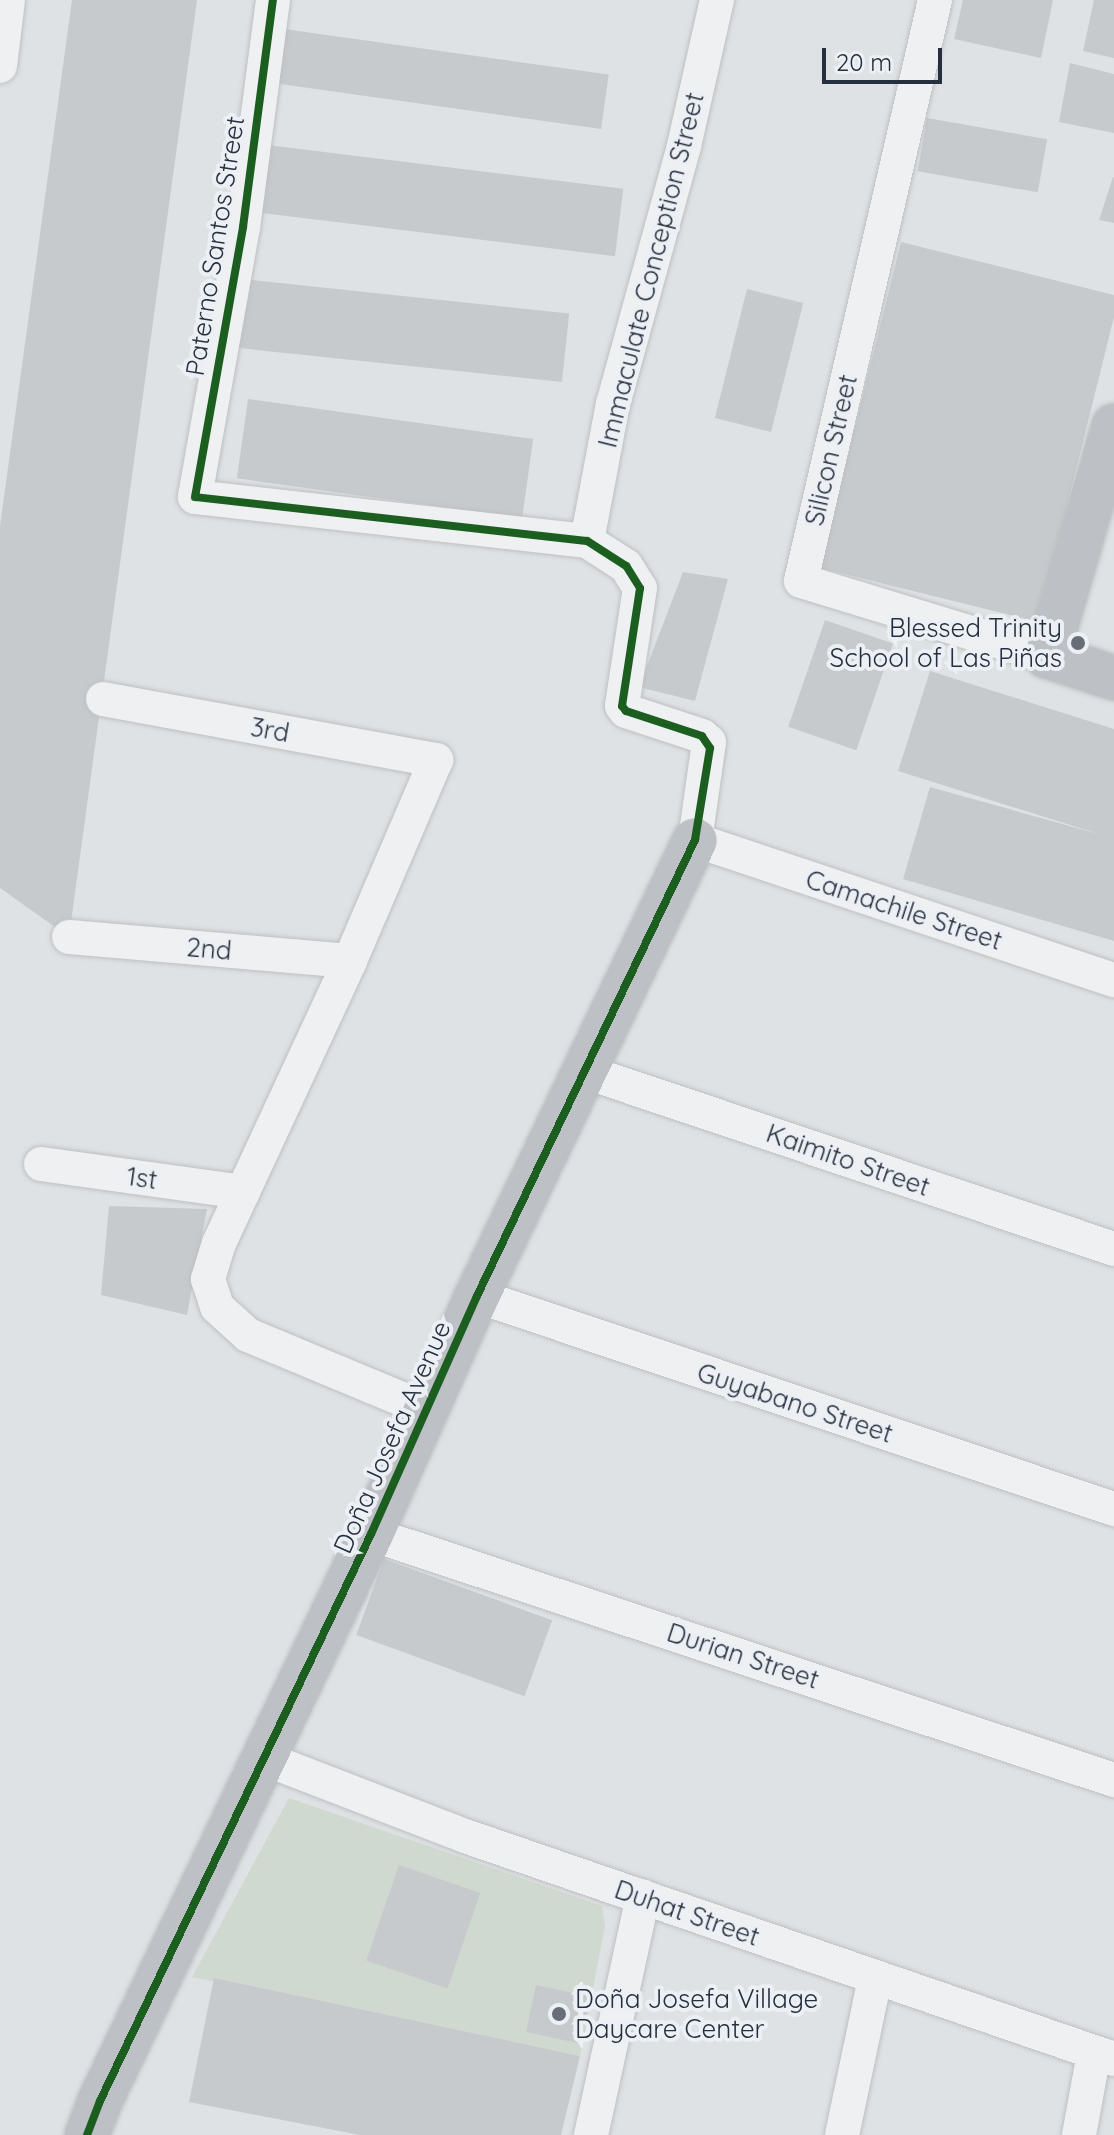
<!DOCTYPE html>
<html>
<head>
<meta charset="utf-8">
<style>
  body { margin:0 }
  #map { position:relative; width:1114px; height:2135px; overflow:hidden; background:#dfe2e5; font-family:Quicksand,sans-serif }
  div>[style] { position:absolute }
  .green>* { inset:0; background:#d0d9cf }
  .building>* { inset:0; background:#c7cacd; transform-origin:0 0 }
  .roads { filter:drop-shadow(0 0 2px #bdc0c3) drop-shadow(0 0 2px #bdc0c3) }
  .street>* { height:34px; margin:-17px; padding:0 17px; transform-origin:17px; border-radius:17px; background:#eef0f1 }
  .secondary>* { height:44px; margin:-22px; padding:0 22px; transform-origin:22px; border-radius:22px; background:#bdc0c4 }
  .cycleway>* { height:8px; margin:-4px; padding:0 4px; transform-origin:4px; border-radius:4px; background:#1b5e20 }
  .dots>* { width:22px; height:22px; translate:-50% -50%; box-sizing:border-box; border:4px solid #ecf0f5; border-radius:50% }
  span { translate:-50% -50%; white-space:nowrap; text-align:center; line-height:1.15; -webkit-text-stroke:8px #ecf0f5; paint-order:stroke }
  .street-label { font-size:26px; color:#262f3e }
  .poi-label { font-size:26px; color:#262f3e }
  .right { translate:-100% -50%; text-align:right }
  .left { translate:0 -50%; text-align:left }
  .scale { position:absolute; left:822px; top:48px; width:120px; height:36px; box-sizing:border-box; border:4px solid #262f3e; border-top:0; padding-left:10px; font-size:24px; line-height:28px; white-space:nowrap; color:#262f3e; -webkit-text-stroke:6px #ecf0f5; paint-order:stroke }
</style>
</head>
<body>
<div id="map">
  <div class="green">
    <div style="clip-path:polygon(289px 1798px,602px 1906px,605px 1926px,580px 2056px,192px 1977px)"></div>
  </div>
  <div class="building">
    <div style="clip-path:polygon(72px 0,197px 0,69px 937px,0 888px,0 526px)"></div>
    <div style="clip-path:polygon(963px 0,1053px 0,1041px 58px,954px 39px)"></div>
    <div style="clip-path:polygon(1094px 0,1114px 0,1114px 58px,1083px 51px)"></div>
    <div style="left:277px;top:28px;width:335px;height:55px;rotate:8deg"></div>
    <div style="clip-path:polygon(1070px 63px,1114px 74px,1114px 133px,1059px 122px)"></div>
    <div style="left:927px;top:118px;width:122px;height:54px;rotate:10deg"></div>
    <div style="left:259px;top:144px;width:367px;height:68px;rotate:7deg"></div>
    <div style="clip-path:polygon(1113px 177px,1114px 177px,1114px 223px,1099px 220px)"></div>
    <div style="clip-path:polygon(901px 242px,1114px 295px,1114px 317px,1038px 622px,820px 568px)"></div>
    <div style="left:242px;top:279px;width:329px;height:69px;rotate:6deg"></div>
    <div style="left:747px;top:289px;width:58px;height:133px;rotate:14deg"></div>
    <div style="left:248px;top:399px;width:288px;height:80px;rotate:8deg"></div>
    <div style="clip-path:polygon(683px 572px,728px 579px,695px 701px,639px 687px)"></div>
    <div style="left:825px;top:620px;width:72px;height:113px;rotate:19deg"></div>
    <div style="clip-path:polygon(930px 671px,1114px 729px,1114px 941px,903px 879px,930px 787px,1102px 835px,898px 771px)"></div>
    <div style="clip-path:polygon(109px 1206px,207px 1209px,187px 1315px,101px 1295px)"></div>
    <div style="left:384px;top:1559px;width:179px;height:81px;rotate:20deg"></div>
    <div style="left:399px;top:1865px;width:86px;height:101px;rotate:19deg"></div>
    <div style="clip-path:polygon(214px 1978px,580px 2056px,561px 2135px,360px 2135px,189px 2102px)"></div>
    <div style="left:536px;top:1985px;width:55px;height:48px;rotate:12deg"></div>
  </div>
  <div class="roads">
    <div class="street">
      <div style="left:273px;top:0;width:229px;rotate:97.5deg"></div>
      <div style="left:243px;top:227px;width:274px;rotate:100.1deg"></div>
      <div style="left:195px;top:497px;width:394px;rotate:6.4deg"></div>
      <div style="left:587px;top:541px;width:46px;rotate:32.7deg"></div>
      <div style="left:626px;top:566px;width:26px;rotate:58deg"></div>
      <div style="left:640px;top:588px;width:119px;rotate:98.7deg"></div>
      <div style="left:622px;top:706px;width:6px;rotate:51deg"></div>
      <div style="left:626px;top:711px;width:80px;rotate:18.2deg"></div>
      <div style="left:702px;top:736px;width:9px;rotate:41deg"></div>
      <div style="left:709px;top:742px;width:99px;rotate:98.1deg"></div>
      <div style="left:695px;top:840px;width:442px;rotate:18.5deg"></div>
      <div style="left:935px;top:0;width:596px;rotate:102.99deg"></div>
      <div style="left:801px;top:581px;width:257px;rotate:17deg"></div>
      <div style="left:0;top:66px;width:66px;rotate:-83.1deg"></div>
      <div style="left:587px;top:541px;width:139px;rotate:-79.3deg"></div>
      <div style="left:613px;top:404px;width:268px;rotate:-74.6deg"></div>
      <div style="left:684px;top:146px;width:150px;rotate:-77.3deg"></div>
      <div style="left:103px;top:699px;width:339px;rotate:10.4deg"></div>
      <div style="left:436px;top:760px;width:219px;rotate:113.2deg"></div>
      <div style="left:350px;top:961px;width:311px;rotate:114.9deg"></div>
      <div style="left:219px;top:1243px;width:38px;rotate:107deg"></div>
      <div style="left:208px;top:1279px;width:29px;rotate:72deg"></div>
      <div style="left:217px;top:1307px;width:42px;rotate:42.1deg"></div>
      <div style="left:248px;top:1335px;width:193px;rotate:22.6deg"></div>
      <div style="left:69px;top:937px;width:282px;rotate:4.9deg"></div>
      <div style="left:583px;top:1071px;width:560px;rotate:18.53deg"></div>
      <div style="left:41px;top:1164px;width:204px;rotate:7.9deg"></div>
      <div style="left:477px;top:1296px;width:672px;rotate:18.49deg"></div>
      <div style="left:371px;top:1534px;width:783px;rotate:18.32deg"></div>
      <div style="left:263px;top:1758px;width:217px;rotate:21.1deg"></div>
      <div style="left:465px;top:1836px;width:686px;rotate:18.96deg"></div>
      <div style="left:591px;top:2135px;width:244px;rotate:-77.7deg"></div>
      <div style="left:842px;top:2135px;width:160px;rotate:-78.1deg"></div>
      <div style="left:1079px;top:2135px;width:83px;rotate:-79.6deg"></div>
    </div>
    <div class="secondary">
      <div style="left:1114px;top:426px;width:240px;rotate:106.2deg"></div>
      <div style="left:1047px;top:656px;width:71px;rotate:18.2deg"></div>
      <div style="left:87px;top:2135px;width:36px;rotate:-69deg"></div>
      <div style="left:100px;top:2101px;width:628px;rotate:-64.45deg"></div>
      <div style="left:371px;top:1534px;width:261px;rotate:-66deg"></div>
      <div style="left:477px;top:1296px;width:505px;rotate:-64.45deg"></div>
    </div>
  </div>
  <div class="cycleway">
    <div style="left:87px;top:2135px;width:36px;rotate:-69deg"></div>
    <div style="left:100px;top:2101px;width:628px;rotate:-64.45deg"></div>
    <div style="left:371px;top:1534px;width:261px;rotate:-66deg"></div>
    <div style="left:477px;top:1296px;width:505px;rotate:-64.45deg"></div>
    <div style="left:695px;top:840px;width:93px;rotate:-80.7deg"></div>
    <div style="left:710px;top:748px;width:14px;rotate:-124deg"></div>
    <div style="left:702px;top:736px;width:80px;rotate:-161.8deg"></div>
    <div style="left:626px;top:711px;width:6px;rotate:-129deg"></div>
    <div style="left:622px;top:706px;width:119px;rotate:-81.3deg"></div>
    <div style="left:640px;top:588px;width:26px;rotate:-122deg"></div>
    <div style="left:626px;top:566px;width:46px;rotate:-147.3deg"></div>
    <div style="left:587px;top:541px;width:394px;rotate:-173.6deg"></div>
    <div style="left:195px;top:497px;width:274px;rotate:-79.9deg"></div>
    <div style="left:243px;top:227px;width:229px;rotate:-82.5deg"></div>
  </div>
  <div class="dots">
    <div style="left:1078px;top:643px;background:#676e78"></div>
    <div style="left:559px;top:2014px;background:#676e78"></div>
  </div>
  <div class="street-label">
    <span style="left:215px;top:246px;rotate:-81deg">Paterno Santos Street</span>
    <span style="left:651px;top:270px;rotate:-76deg">Immaculate Conception Street</span>
    <span style="left:831px;top:450px;rotate:-77deg">Silicon Street</span>
    <span style="left:270px;top:730px;rotate:10deg">3rd</span>
    <span style="left:904px;top:910px;rotate:18deg">Camachile Street</span>
    <span style="left:209px;top:949px;rotate:5deg">2nd</span>
    <span style="left:848px;top:1160px;rotate:19deg">Kaimito Street</span>
    <span style="left:142px;top:1178px;rotate:8deg">1st</span>
    <span style="left:795px;top:1403px;rotate:18deg">Guyabano Street</span>
    <span style="left:392px;top:1437px;rotate:-66deg">Doña Josefa Avenue</span>
    <span style="left:743px;top:1656px;rotate:18deg">Durian Street</span>
    <span style="left:687px;top:1913px;rotate:19deg">Duhat Street</span>
  </div>
  <div class="poi-label">
    <span class="right" style="left:1062px;top:643px">Blessed Trinity<br>School of Las Piñas</span>
    <span class="left" style="left:575px;top:2014px">Doña Josefa Village<br>Daycare Center</span>
  </div>
  <div class="scale">20 m</div>
</div>
</body>
</html>
